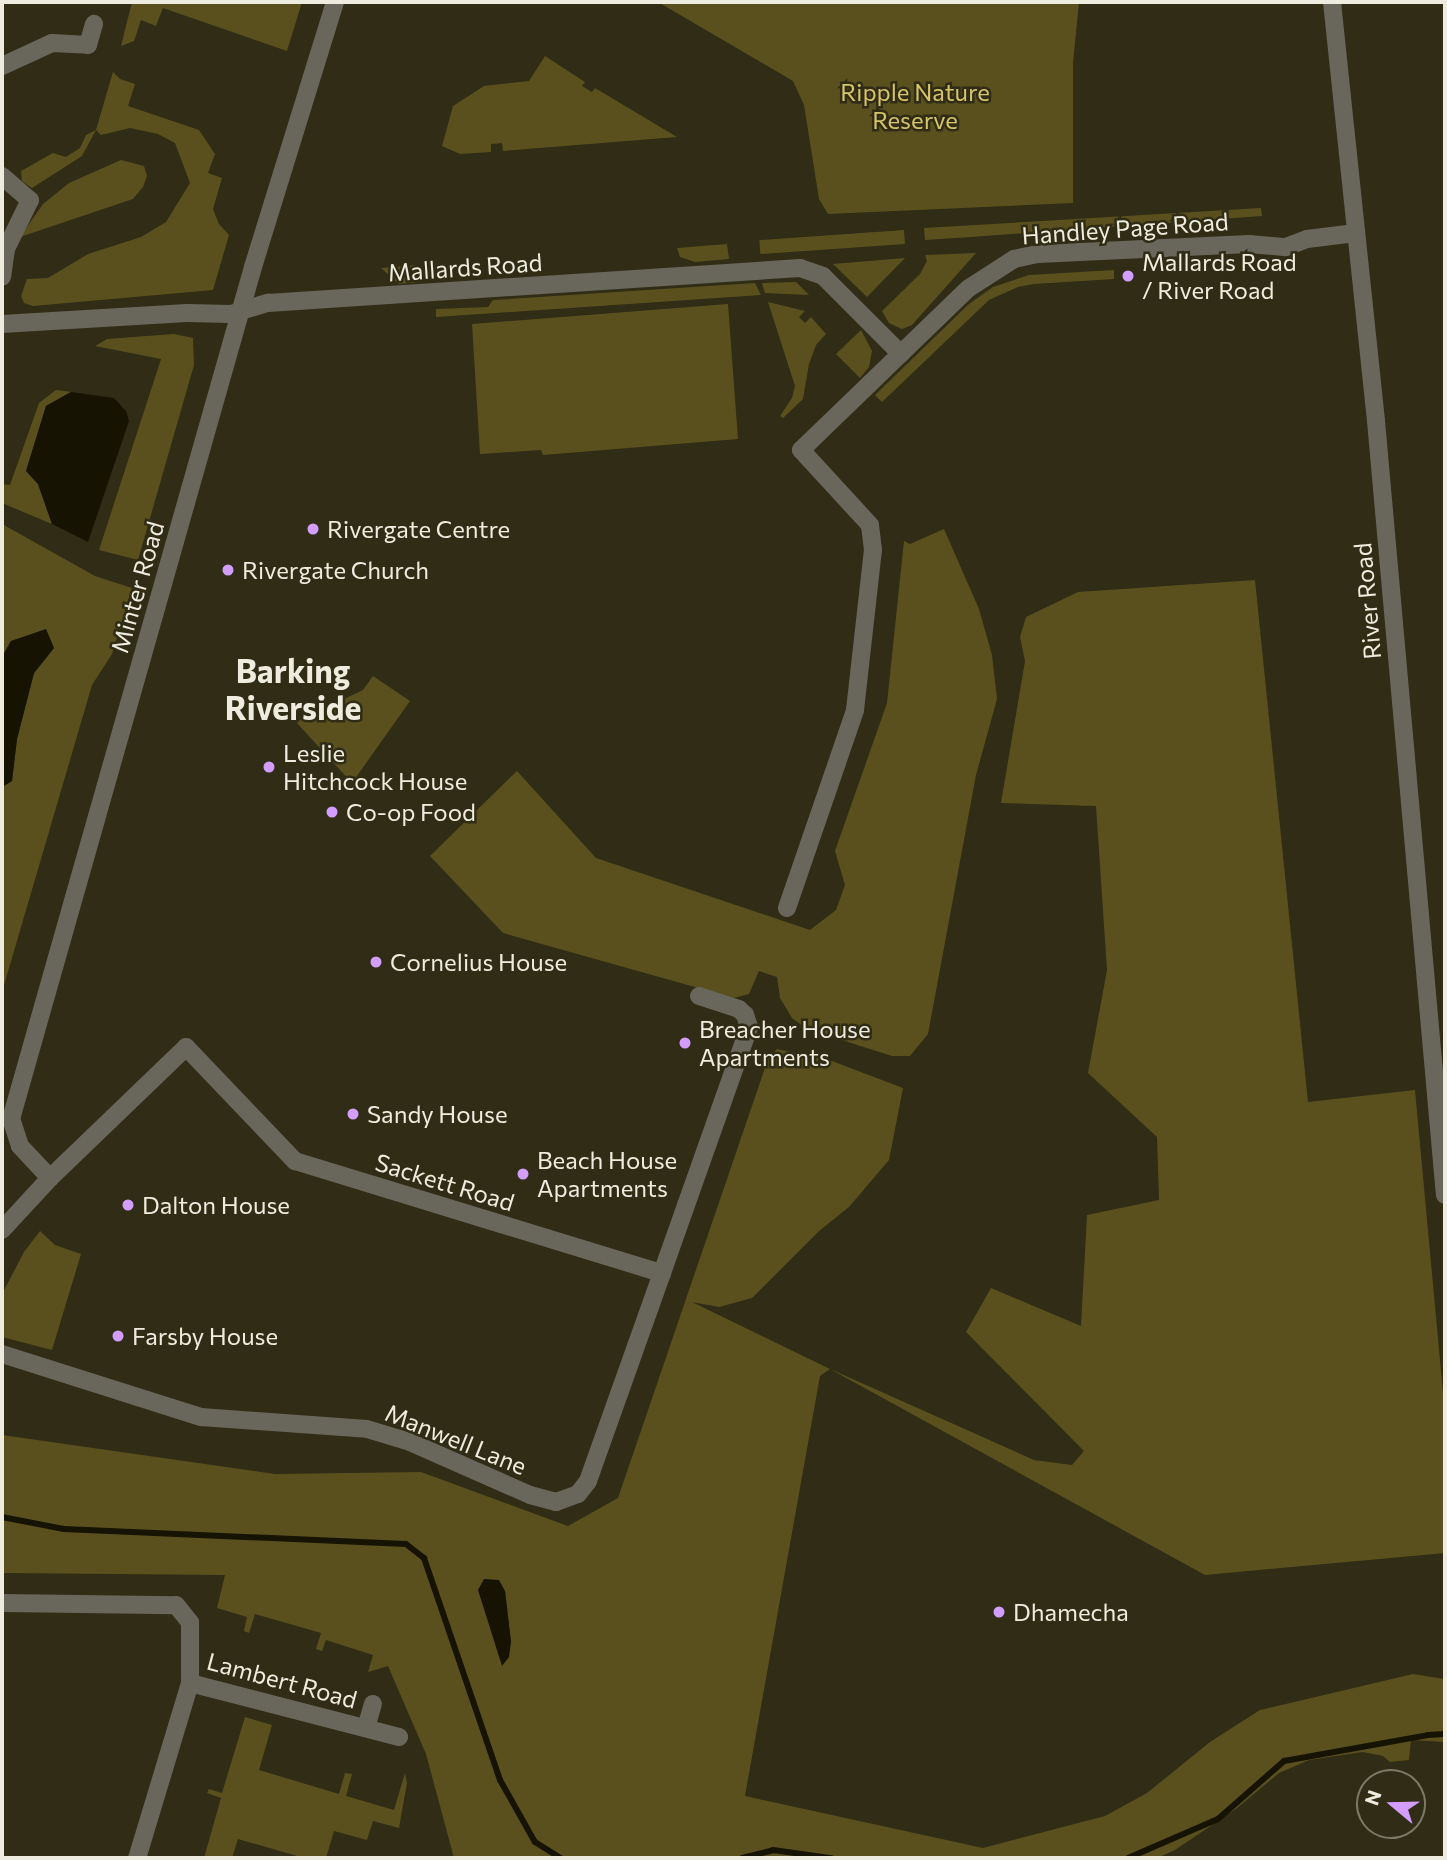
<!DOCTYPE html>
<html>
<head>
<meta charset="utf-8">
<style>
  body { margin:0 }
  #map { position:relative; width:1447px; height:1860px; overflow:hidden; background:#302c15; font-family:Commissioner,sans-serif }
  div>[style] { position:absolute }
  .green>* { inset:0; background:#5a501e; transform-origin:0 0 }
  .water>* { inset:0; background:#171302 }
  .stream>* { height:6px; margin:-3px; padding:0 3px; transform-origin:3px; border-radius:3px; background:#171302 }
  .minor>* { height:18px; margin:-9px; padding:0 9px; transform-origin:9px; border-radius:9px; background:#69675c }
  .tertiary>* { height:18px; margin:-9px; padding:0 9px; transform-origin:9px; border-radius:9px; background:#69675c }
  .dots>* { width:19px; height:19px; translate:-50% -50%; box-sizing:border-box; border:4px solid #302c15; border-radius:50% }
  span { translate:-50% -50%; white-space:nowrap; text-align:center; line-height:1.15; -webkit-text-stroke:5px #302c15; paint-order:stroke }
  .park-label { font-size:24px; color:#d5c468 }
  .street-label { font-size:24px; color:#eeecde }
  .poi-label { font-size:24px; color:#eeecde }
  .left { translate:0 -50%; text-align:left }
  .district-label { font-size:32px; color:#eeecde; font-weight:700 }
  .frame { position:absolute; inset:0; border:4px solid #eeecde; pointer-events:none }
  .north { position:absolute; left:1356px; top:1769px; width:70px; height:70px; box-sizing:border-box; background:#302c15; border:2px solid #7c7965; border-radius:50%; rotate:289deg; font-size:19px; font-weight:700; line-height:28px; text-align:center; color:#eeecde }
  .north::after { content:''; display:block; margin:auto; width:24px; height:32px; background:#d29dfd; clip-path:polygon(50% 0,100% 100%,50% 72%,0 100%) }
</style>
</head>
<body>
<div id="map">
  <div class="green">
    <div style="clip-path:polygon(132px 2px,302px 2px,287px 51px,163px 8px,156px 26px,141px 20px,134px 41px,121px 46px)"></div>
    <div style="clip-path:polygon(658px 2px,1079px 2px,1073px 63px,1073px 203px,828px 214px,819px 199px,804px 105px,793px 81px)"></div>
    <div style="clip-path:polygon(545px 56px,585px 82px,582px 86px,592px 92px,595px 88px,677px 137px,503px 151px,502px 143px,491px 144px,491px 152px,460px 154px,442px 146px,453px 106px,484px 86px,529px 81px)"></div>
    <div style="clip-path:polygon(113px 72px,120px 79px,135px 84px,128px 106px,199px 130px,215px 154px,208px 173px,222px 178px,213px 209px,219px 224px,229px 235px,213px 290px,33px 306px,24px 303px,21px 296px,27px 279px,48px 278px,88px 254px,141px 237px,166px 222px,190px 183px,175px 143px,158px 134px,130px 128px,101px 135px,96px 130px,82px 156px,32px 188px,22px 181px,21px 171px,53px 153px,66px 157px,80px 148px,86px 135px,96px 130px)"></div>
    <div style="clip-path:polygon(121px 160px,144px 166px,147px 176px,143px 187px,133px 199px,20px 237px,43px 204px,69px 183px)"></div>
    <div style="clip-path:polygon(1261px 208px,1262px 216px,971px 237px,925px 240px,924px 228px)"></div>
    <div style="left:904px;top:230px;width:14px;height:145px;rotate:86deg"></div>
    <div style="clip-path:polygon(727px 244px,729px 259px,695px 262px,680px 257px,677px 248px)"></div>
    <div style="clip-path:polygon(976px 253px,912px 325px,902px 329px,889px 323px,882px 311px,920px 274px,927px 261px,925px 255px)"></div>
    <div style="clip-path:polygon(905px 258px,867px 297px,833px 264px)"></div>
    <div style="clip-path:polygon(417px 265px,418px 282px,399px 284px,381px 268px)"></div>
    <div style="clip-path:polygon(1114px 270px,1114px 279px,1034px 284px,1018px 287px,989px 300px,882px 402px,875px 395px,969px 304px,993px 287px,1029px 275px)"></div>
    <div style="clip-path:polygon(796px 282px,809px 295px,765px 293px,762px 283px)"></div>
    <div style="clip-path:polygon(755px 283px,761px 295px,436px 317px,436px 309px,488px 307px,493px 300px)"></div>
    <div style="clip-path:polygon(768px 302px,805px 311px,799px 317px,805px 323px,811px 317px,826px 334px,816px 345px,809px 364px,803px 399px,783px 418px,780px 416px,792px 398px,795px 386px)"></div>
    <div style="clip-path:polygon(728px 304px,738px 439px,543px 455px,541px 450px,480px 454px,472px 324px)"></div>
    <div style="clip-path:polygon(861px 330px,872px 351px,869px 367px,860px 378px,836px 354px)"></div>
    <div style="clip-path:polygon(174px 334px,193px 338px,194px 365px,138px 560px,99px 550px,161px 359px,95px 346px,107px 339px)"></div>
    <div style="clip-path:polygon(56px 390px,71px 392px,46px 406px,26px 471px,38px 484px,52px 524px,2px 503px,2px 484px,10px 485px,39px 403px)"></div>
    <div style="clip-path:polygon(2px 524px,95px 576px,132px 588px,112px 654px,92px 685px,2px 992px,2px 787px,12px 781px,17px 739px,34px 673px,54px 648px,46px 630px,11px 641px,2px 657px)"></div>
    <div style="clip-path:polygon(944px 529px,979px 609px,992px 655px,997px 699px,976px 775px,928px 1034px,910px 1056px,892px 1056px,807px 1029px,792px 1018px,780px 998px,777px 977px,759px 971px,749px 994px,734px 998px,503px 933px,430px 856px,517px 771px,596px 858px,810px 930px,836px 910px,845px 885px,835px 851px,887px 703px,904px 541px,910px 544px)"></div>
    <div style="clip-path:polygon(evenodd,1255px 580px,1308px 1102px,1415px 1090px,1445px 1414px,1445px 1553px,1205px 1575px,830px 1369px,820px 1376px,745px 1796px,983px 1848px,1105px 1816px,1147px 1793px,1210px 1742px,1260px 1710px,1413px 1674px,1445px 1679px,1445px 1742px,1411px 1740px,1409px 1760px,1390px 1762px,1383px 1756px,1363px 1752px,1309px 1760px,1279px 1773px,1237px 1808px,1175px 1850px,1157px 1858px,454px 1858px,426px 1754px,388px 1666px,368px 1672px,373px 1655px,326px 1640px,322px 1651px,316px 1649px,321px 1633px,255px 1614px,249px 1633px,244px 1631px,247px 1617px,217px 1608px,225px 1575px,2px 1573px,2px 1435px,275px 1474px,421px 1472px,568px 1526px,618px 1498px,768px 1059px,777px 1049px,832px 1061px,903px 1088px,889px 1160px,849px 1207px,819px 1231px,752px 1298px,719px 1307px,692px 1302px,830px 1369px,1034px 1460px,1072px 1465px,1084px 1451px,966px 1332px,991px 1288px,1081px 1326px,1087px 1215px,1159px 1200px,1157px 1137px,1088px 1073px,1107px 970px,1096px 806px,1001px 803px,1025px 661px,1020px 637px,1026px 617px,1078px 592px,1255px 580px,484px 1579px,505px 1591px,511px 1642px,484px 1579px)"></div>
    <div style="clip-path:polygon(373px 676px,410px 701px,352px 783px,296px 722px,363px 690px)"></div>
    <div style="clip-path:polygon(40px 1231px,55px 1245px,81px 1254px,52px 1350px,2px 1337px,2px 1294px,24px 1252px)"></div>
    <div style="clip-path:polygon(245px 1717px,272px 1725px,259px 1770px,339px 1794px,345px 1773px,352px 1774px,346px 1796px,394px 1810px,405px 1773px,407px 1783px,399px 1828px,373px 1821px,367px 1840px,334px 1831px,326px 1858px,304px 1858px,238px 1839px,232px 1858px,204px 1858px,221px 1798px,207px 1793px,209px 1789px,222px 1793px)"></div>
  </div>
  <div class="water">
    <div style="clip-path:polygon(71px 392px,114px 398px,126px 411px,129px 421px,88px 542px,52px 524px,38px 484px,26px 471px,46px 406px)"></div>
    <div style="clip-path:polygon(46px 629px,54px 648px,34px 673px,17px 739px,12px 781px,2px 787px,2px 657px,11px 641px)"></div>
    <div style="clip-path:polygon(484px 1579px,499px 1580px,505px 1591px,511px 1642px,509px 1657px,502px 1666px,478px 1590px)"></div>
  </div>
  <div class="stream">
    <div style="left:2px;top:1517px;width:63px;rotate:11deg"></div>
    <div style="left:64px;top:1529px;width:342px;rotate:2.5deg"></div>
    <div style="left:406px;top:1544px;width:23px;rotate:38deg"></div>
    <div style="left:424px;top:1558px;width:235px;rotate:71.1deg"></div>
    <div style="left:500px;top:1780px;width:71px;rotate:60.6deg"></div>
    <div style="left:535px;top:1842px;width:31px;rotate:32deg"></div>
    <div style="left:742px;top:1858px;width:32px;rotate:-14deg"></div>
    <div style="left:773px;top:1850px;width:59px;rotate:7.9deg"></div>
    <div style="left:1128px;top:1858px;width:98px;rotate:-23.4deg"></div>
    <div style="left:1218px;top:1819px;width:88px;rotate:-41.3deg"></div>
    <div style="left:1284px;top:1761px;width:146px;rotate:-10.2deg"></div>
    <div style="left:1428px;top:1735px;width:17px;rotate:-3deg"></div>
  </div>
  <div class="minor">
    <div style="left:2px;top:66px;width:55px;rotate:-24.7deg"></div>
    <div style="left:52px;top:43px;width:36px;rotate:3deg"></div>
    <div style="left:88px;top:45px;width:22px;rotate:-74deg"></div>
    <div style="left:2px;top:176px;width:37px;rotate:41deg"></div>
    <div style="left:30px;top:200px;width:55px;rotate:116.1deg"></div>
    <div style="left:6px;top:249px;width:28px;rotate:98deg"></div>
    <div style="left:2px;top:324px;width:185px;rotate:-3.4deg"></div>
    <div style="left:187px;top:313px;width:44px;rotate:1.3deg"></div>
    <div style="left:231px;top:314px;width:39px;rotate:-17deg"></div>
    <div style="left:268px;top:303px;width:533px;rotate:-3.76deg"></div>
    <div style="left:800px;top:268px;width:24px;rotate:19deg"></div>
    <div style="left:823px;top:276px;width:110px;rotate:45deg"></div>
    <div style="left:787px;top:908px;width:209px;rotate:-71deg"></div>
    <div style="left:855px;top:710px;width:161px;rotate:-83.6deg"></div>
    <div style="left:873px;top:550px;width:25px;rotate:-97deg"></div>
    <div style="left:870px;top:525px;width:102px;rotate:-132.6deg"></div>
    <div style="left:801px;top:450px;width:233px;rotate:-44deg"></div>
    <div style="left:969px;top:288px;width:54px;rotate:-32.8deg"></div>
    <div style="left:1014px;top:259px;width:25px;rotate:-12deg"></div>
    <div style="left:1038px;top:254px;width:211px;rotate:-2.7deg"></div>
    <div style="left:1249px;top:244px;width:37px;rotate:5deg"></div>
    <div style="left:1286px;top:247px;width:22px;rotate:-21deg"></div>
    <div style="left:1307px;top:239px;width:49px;rotate:-7deg"></div>
    <div style="left:50px;top:1178px;width:44px;rotate:-133.2deg"></div>
    <div style="left:20px;top:1146px;width:28px;rotate:-108deg"></div>
    <div style="left:11px;top:1119px;width:886px;rotate:-74.14deg"></div>
    <div style="left:253px;top:267px;width:277px;rotate:-72.8deg"></div>
    <div style="left:2px;top:1230px;width:71px;rotate:-47.3deg"></div>
    <div style="left:50px;top:1178px;width:189px;rotate:-43.9deg"></div>
    <div style="left:186px;top:1047px;width:158px;rotate:46.3deg"></div>
    <div style="left:295px;top:1161px;width:384px;rotate:17deg"></div>
    <div style="left:662px;top:1273px;width:261px;rotate:-70.5deg"></div>
    <div style="left:749px;top:1027px;width:13px;rotate:-108deg"></div>
    <div style="left:745px;top:1015px;width:8px;rotate:-135deg"></div>
    <div style="left:739px;top:1009px;width:42px;rotate:-162deg"></div>
    <div style="left:2px;top:1354px;width:209px;rotate:17.6deg"></div>
    <div style="left:201px;top:1417px;width:166px;rotate:4.1deg"></div>
    <div style="left:367px;top:1429px;width:45px;rotate:16.8deg"></div>
    <div style="left:410px;top:1442px;width:131px;rotate:23.8deg"></div>
    <div style="left:530px;top:1495px;width:27px;rotate:15deg"></div>
    <div style="left:556px;top:1502px;width:23px;rotate:-20deg"></div>
    <div style="left:578px;top:1494px;width:16px;rotate:-52deg"></div>
    <div style="left:588px;top:1481px;width:221px;rotate:-70.4deg"></div>
    <div style="left:2px;top:1603px;width:174px;rotate:0.7deg"></div>
    <div style="left:176px;top:1605px;width:22px;rotate:51deg"></div>
    <div style="left:190px;top:1622px;width:61px;rotate:90deg"></div>
    <div style="left:190px;top:1683px;width:183px;rotate:106.8deg"></div>
    <div style="left:190px;top:1683px;width:216px;rotate:14.5deg"></div>
    <div style="left:366px;top:1728px;width:25px;rotate:-74deg"></div>
  </div>
  <div class="tertiary">
    <div style="left:1332px;top:2px;width:421px;rotate:84deg"></div>
    <div style="left:1376px;top:421px;width:777px;rotate:84.91deg"></div>
  </div>
  <div class="dots">
    <div style="left:1128px;top:276px;background:#d29dfd"></div>
    <div style="left:313px;top:529px;background:#d29dfd"></div>
    <div style="left:228px;top:570px;background:#d29dfd"></div>
    <div style="left:269px;top:767px;background:#d29dfd"></div>
    <div style="left:332px;top:812px;background:#d29dfd"></div>
    <div style="left:376px;top:962px;background:#d29dfd"></div>
    <div style="left:685px;top:1043px;background:#d29dfd"></div>
    <div style="left:353px;top:1114px;background:#d29dfd"></div>
    <div style="left:523px;top:1174px;background:#d29dfd"></div>
    <div style="left:128px;top:1205px;background:#d29dfd"></div>
    <div style="left:118px;top:1336px;background:#d29dfd"></div>
    <div style="left:999px;top:1612px;background:#d29dfd"></div>
  </div>
  <div class="park-label">
    <span style="left:915px;top:106px">Ripple Nature<br>Reserve</span>
  </div>
  <div class="street-label">
    <span style="left:1125px;top:228px;rotate:-4deg">Handley Page Road</span>
    <span style="left:465px;top:267px;rotate:-4deg">Mallards Road</span>
    <span style="left:137px;top:587px;rotate:-74deg">Minter Road</span>
    <span style="left:1367px;top:601px;rotate:-95deg">River Road</span>
    <span style="left:445px;top:1182px;rotate:17deg">Sackett Road</span>
    <span style="left:456px;top:1439px;rotate:22deg">Manwell Lane</span>
    <span style="left:282px;top:1680px;rotate:15deg">Lambert Road</span>
  </div>
  <div class="poi-label">
    <span class="left" style="left:1142px;top:276px">Mallards Road<br>/ River Road</span>
    <span class="left" style="left:327px;top:529px">Rivergate Centre</span>
    <span class="left" style="left:242px;top:570px">Rivergate Church</span>
    <span class="left" style="left:283px;top:767px">Leslie<br>Hitchcock House</span>
    <span class="left" style="left:346px;top:812px">Co-op Food</span>
    <span class="left" style="left:390px;top:962px">Cornelius House</span>
    <span class="left" style="left:699px;top:1043px">Breacher House<br>Apartments</span>
    <span class="left" style="left:367px;top:1114px">Sandy House</span>
    <span class="left" style="left:537px;top:1174px">Beach House<br>Apartments</span>
    <span class="left" style="left:142px;top:1205px">Dalton House</span>
    <span class="left" style="left:132px;top:1336px">Farsby House</span>
    <span class="left" style="left:1013px;top:1612px">Dhamecha</span>
  </div>
  <div class="district-label">
    <span style="left:293px;top:689px">Barking<br>Riverside</span>
  </div>
  <div class="frame"></div>
  <div class="north">N</div>
</div>
</body>
</html>
